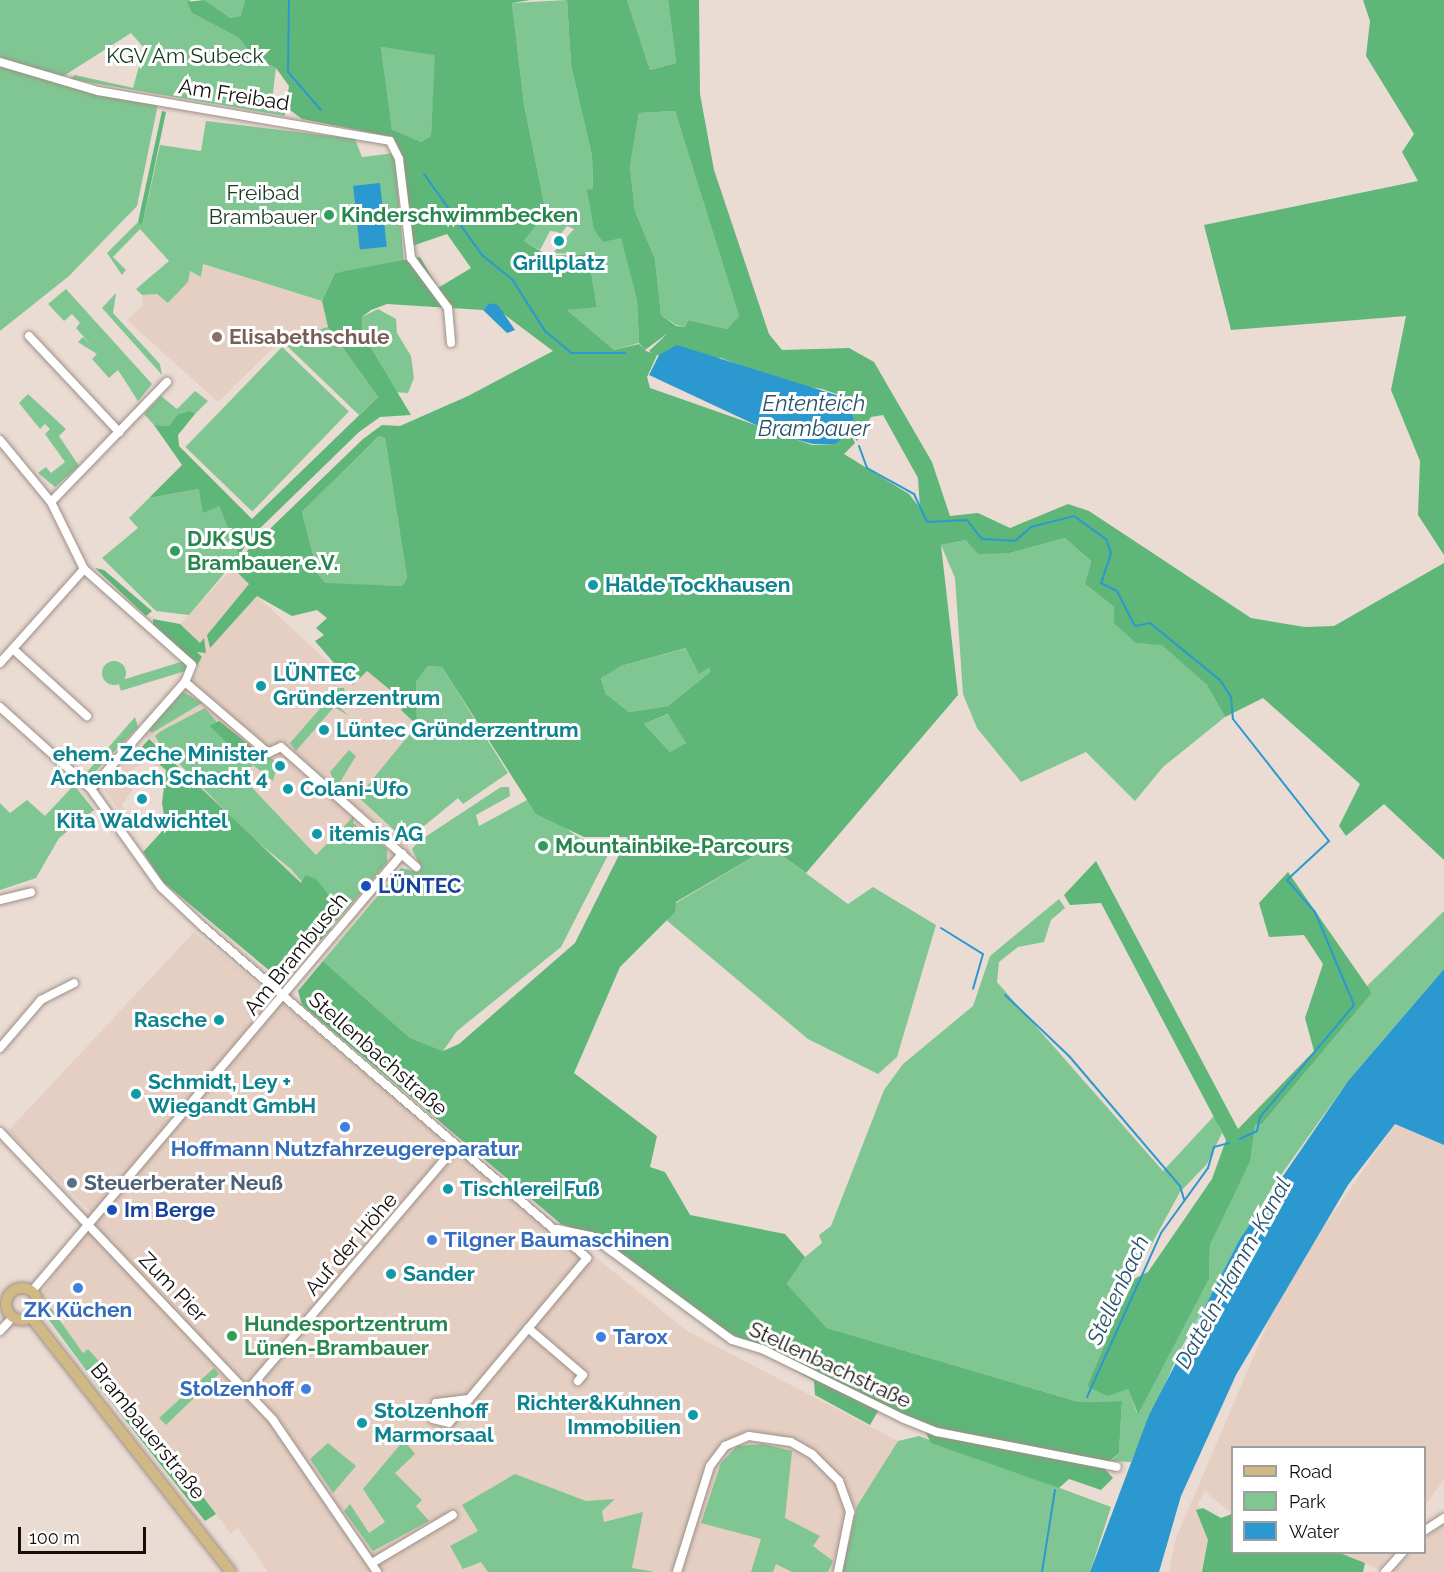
<!DOCTYPE html>
<html>
<head>
<meta charset="utf-8">
<style>
  body { margin:0 }
  #map { position:relative; width:1444px; height:1572px; overflow:hidden; background:#eadbd3; font-family:Raleway,sans-serif }
  div>[style] { position:absolute }
  .built>* { inset:0; background:#e5cfc3 }
  .green>* { inset:0; background:#80c692; transform-origin:0 0 }
  .round { border-radius:50% }
  .forest>* { inset:0; background:#5eb678 }
  .water>* { inset:0; background:#2b99d0; transform-origin:0 0 }
  .stream>* { height:2px; margin:-1px; padding:0 1px; transform-origin:1px; border-radius:1px; background:#2b99d0 }
  .roads { filter:drop-shadow(0 0 2px #9d9088) drop-shadow(0 0 2px #9d9088) }
  .minor>* { height:8px; margin:-4px; padding:0 4px; transform-origin:4px; border-radius:4px; background:#fff }
  .major>* { height:10px; margin:-5px; padding:0 5px; transform-origin:5px; border-radius:5px; background:#d0b985 }
  .major>.ring { margin:-5px; padding:0; box-sizing:content-box; background:none; border:10px solid #d0b985; border-radius:50% }
  .dots>* { width:16px; height:16px; translate:-50% -50%; box-sizing:border-box; border:3px solid #fff; border-radius:50% }
  span { translate:-50% -50%; white-space:nowrap; text-align:center; line-height:1.15; -webkit-text-stroke:6px #fff; paint-order:stroke }
  .park-label { font-size:21px; color:#153a20 }
  .street-label { font-size:21px; color:#130e0c }
  .leisure-label { font-size:21px; color:#27864d; font-weight:700 }
  .left { translate:0 -50%; text-align:left }
  .culture-label { font-size:21px; color:#0d838f; font-weight:700 }
  .right { translate:-100% -50%; text-align:right }
  .education-label { font-size:21px; color:#785e54; font-weight:700 }
  .transit-label { font-size:21px; color:#164399; font-weight:700 }
  .shop-label { font-size:21px; color:#366cbe; font-weight:700 }
  .service-label { font-size:21px; color:#4e5e75; font-weight:700 }
  .water-label { font-size:22px; color:#28526a; font-style:italic }
  .legend { position:absolute; left:1231px; top:1446px; width:195px; height:108px; box-sizing:border-box; background:#fff; border:2px solid #a19f9e; margin:0; padding:8px 10px; list-style:none; font-size:18px; color:#130e0c }
  .legend li { display:flex; align-items:center; gap:12px; height:30px }
  .legend b { width:30px; border:2px solid #a19f9e }
  .scale { position:absolute; left:18px; top:1527px; width:128px; height:27px; box-sizing:border-box; border:3px solid #130e0c; border-top:0; padding-left:8px; font-size:18px; line-height:21px; white-space:nowrap; color:#130e0c; -webkit-text-stroke:4px #fff; paint-order:stroke }
</style>
</head>
<body>
<div id="map">
  <div class="built">
    <div style="clip-path:polygon(202px 264px,322px 301px,328px 327px,278px 343px,218px 402px,127px 320px,143px 305px,142px 295px,157px 294px,168px 303px,188px 282px,190px 271px,201px 277px)"></div>
    <div style="clip-path:polygon(234px 567px,249px 584px,207px 635px,257px 596px,353px 685px,367px 671px,406px 703px,401px 710px,417px 725px,358px 797px,406px 841px,411px 853px,347px 929px,143px 734px,201px 669px,169px 636px)"></div>
    <div style="clip-path:polygon(139px 746px,166px 770px,145px 762px,131px 770px,132px 791px,122px 805px,138px 830px,134px 832px,104px 789px)"></div>
    <div style="clip-path:polygon(194px 932px,687px 1331px,898px 1441px,857px 1506px,842px 1572px,268px 1572px,238px 1528px,231px 1534px,108px 1371px,88px 1349px,83px 1353px,60px 1327px,65px 1321px,40px 1298px,91px 1212px,8px 1131px)"></div>
    <div style="clip-path:polygon(1395px 1124px,1444px 1145px,1444px 1479px,1425px 1506px,1424px 1448px,1232px 1448px,1232px 1514px,1205px 1491px,1197px 1505px,1221px 1525px,1232px 1552px,1339px 1572px,1169px 1572px,1176px 1538px,1285px 1283px)"></div>
    <div style="clip-path:polygon(1444px 1523px,1444px 1572px,1392px 1572px,1411px 1553px,1424px 1552px,1425px 1538px)"></div>
    <div style="clip-path:polygon(1341px 1553px,1390px 1553px,1378px 1569px)"></div>
  </div>
  <div class="green">
    <div style="clip-path:polygon(0 0,190px 0,192px 13px,239px 38px,254px 58px,276px 68px,271px 109px,285px 111px,285px 116px,70px 79px,75px 75px,133px 88px,144px 48px,131px 33px,62px 77px,0 59px)"></div>
    <div style="clip-path:polygon(204px 0,245px 0,242px 16px,229px 18px)"></div>
    <div style="clip-path:polygon(567px 0,571px 65px,592px 156px,593px 189px,621px 237px,637px 301px,639px 343px,614px 350px,567px 310px,597px 306px,588px 255px,553px 253px,574px 229px,567px 226px,554px 243px,558px 232px,550px 231px,540px 250px,524px 241px,546px 213px,524px 104px,512px 3px)"></div>
    <div style="clip-path:polygon(627px 0,668px 0,676px 63px,650px 70px)"></div>
    <div style="clip-path:polygon(381px 47px,436px 54px,431px 136px,421px 142px,392px 131px)"></div>
    <div style="clip-path:polygon(0 65px,158px 104px,137px 206px,69px 276px,0 331px)"></div>
    <div style="clip-path:polygon(675px 111px,739px 316px,727px 329px,688px 320px,685px 327px,676px 325px,661px 315px,655px 259px,635px 211px,630px 167px,639px 113px)"></div>
    <div style="clip-path:polygon(206px 121px,355px 139px,362px 157px,395px 153px,404px 264px,335px 273px,322px 301px,203px 264px,201px 277px,190px 271px,188px 282px,168px 303px,157px 294px,142px 295px,136px 289px,169px 261px,140px 229px,113px 257px,126px 270px,122px 275px,107px 253px,138px 222px,142px 226px,160px 145px,201px 151px)"></div>
    <div style="clip-path:polygon(66px 289px,152px 384px,138px 401px,118px 370px,109px 378px,92px 359px,97px 354px,78px 342px,83px 337px,91px 345px,76px 328px,80px 323px,72px 314px,64px 321px,48px 304px)"></div>
    <div style="clip-path:polygon(116px 293px,113px 313px,160px 364px,162px 375px,102px 308px)"></div>
    <div style="clip-path:polygon(378px 309px,396px 319px,397px 333px,411px 356px,414px 378px,408px 393px,393px 392px,363px 335px,362px 317px)"></div>
    <div style="clip-path:polygon(328px 327px,378px 397px,359px 415px,282px 341px)"></div>
    <div style="left:282px;top:347px;width:93px;height:139px;rotate:44deg"></div>
    <div style="clip-path:polygon(195px 391px,208px 401px,195px 414px,177px 415px,169px 426px,154px 425px,144px 414px,161px 396px,177px 409px)"></div>
    <div style="clip-path:polygon(28px 394px,66px 429px,59px 436px,79px 466px,55px 487px,38px 473px,46px 467px,51px 473px,65px 462px,45px 434px,50px 429px,45px 424px,40px 429px,19px 403px)"></div>
    <div style="clip-path:polygon(379px 436px,385px 438px,407px 578px,402px 586px,325px 584px,318px 574px,302px 512px)"></div>
    <div style="clip-path:polygon(199px 489px,219px 506px,239px 556px,189px 615px,156px 611px,102px 558px,138px 528px,129px 518px,149px 498px)"></div>
    <div style="clip-path:polygon(1065px 538px,1091px 561px,1085px 584px,1114px 607px,1136px 643px,1162px 644px,1207px 685px,1225px 717px,1163px 767px,1135px 801px,1086px 752px,1021px 782px,977px 728px,963px 694px,955px 578px,941px 545px,966px 540px,1010px 553px)"></div>
    <div style="clip-path:polygon(687px 648px,699px 673px,711px 666px,710px 672px,668px 706px,629px 712px,606px 694px,601px 677px,621px 666px)"></div>
    <div class="round" style="left:102px;top:661px;width:24px;height:24px"></div>
    <div style="left:184px;top:661px;width:10px;height:69px;rotate:73deg"></div>
    <div style="clip-path:polygon(428px 666px,442px 667px,508px 773px,463px 804px,458px 798px,406px 841px,358px 797px,417px 725px,416px 682px)"></div>
    <div style="clip-path:polygon(338px 688px,344px 688px,345px 693px,336px 704px,349px 716px,334px 707px,296px 751px,290px 743px)"></div>
    <div style="clip-path:polygon(183px 692px,202px 703px,152px 733px,148px 729px)"></div>
    <div style="clip-path:polygon(205px 708px,246px 757px,257px 751px,278px 762px,273px 781px,253px 765px,242px 777px,316px 855px,354px 816px,353px 823px,387px 849px,387px 862px,336px 922px,291px 869px,249px 835px,159px 743px,155px 736px,161px 731px)"></div>
    <div style="clip-path:polygon(669px 714px,686px 743px,670px 752px,644px 724px)"></div>
    <div style="clip-path:polygon(135px 717px,138px 727px,88px 779px,87px 772px)"></div>
    <div style="clip-path:polygon(349px 750px,356px 756px,337px 787px,330px 772px)"></div>
    <div style="clip-path:polygon(74px 785px,94px 810px,59px 838px,36px 878px,0 890px,0 803px,10px 813px,27px 800px,45px 816px)"></div>
    <div style="clip-path:polygon(501px 787px,509px 787px,510px 796px,476px 815px,479px 826px,527px 800px,581px 839px,594px 841px,595px 850px,606px 850px,607px 857px,561px 947px,457px 1031px,443px 1051px,410px 1038px,323px 961px,401px 868px,413px 871px,419px 864px,412px 849px,419px 841px)"></div>
    <div style="clip-path:polygon(770px 847px,848px 904px,873px 887px,936px 925px,897px 1057px,878px 1074px,808px 1039px,665px 919px,676px 903px)"></div>
    <div style="clip-path:polygon(1059px 899px,1065px 908px,1051px 920px,1044px 942px,1018px 947px,999px 962px,997px 982px,1163px 1171px,1214px 1116px,1222px 1133px,1207px 1164px,1180px 1192px,1132px 1280px,1087px 1386px,1128px 1389px,1137px 1413px,1209px 1279px,1210px 1245px,1249px 1161px,1255px 1125px,1262px 1124px,1372px 993px,1367px 986px,1444px 911px,1444px 969px,1348px 1081px,1273px 1186px,1179px 1352px,1131px 1462px,1111px 1461px,1119px 1453px,1122px 1401px,1079px 1402px,827px 1328px,787px 1284px,805px 1257px,822px 1243px,819px 1235px,831px 1226px,884px 1090px,903px 1064px,973px 1006px,990px 956px)"></div>
    <div style="clip-path:polygon(51px 1308px,83px 1353px,88px 1349px,108px 1371px,86px 1370px,49px 1320px,44px 1312px)"></div>
    <div style="clip-path:polygon(214px 1368px,219px 1374px,166px 1425px,159px 1418px)"></div>
    <div style="clip-path:polygon(919px 1436px,1111px 1507px,1090px 1572px,842px 1572px,857px 1506px,898px 1441px)"></div>
    <div style="clip-path:polygon(404px 1440px,415px 1454px,395px 1473px,422px 1500px,416px 1506px,429px 1521px,373px 1551px,344px 1511px,350px 1504px,369px 1533px,385px 1522px,363px 1489px)"></div>
    <div style="clip-path:polygon(328px 1443px,356px 1466px,333px 1493px,310px 1459px)"></div>
    <div style="clip-path:polygon(763px 1444px,792px 1451px,785px 1518px,820px 1536px,813px 1546px,833px 1561px,828px 1572px,792px 1572px,776px 1564px,773px 1572px,751px 1572px,761px 1539px,701px 1523px,721px 1463px,737px 1446px)"></div>
    <div style="clip-path:polygon(515px 1474px,586px 1501px,615px 1499px,602px 1511px,604px 1522px,643px 1512px,632px 1568px,655px 1572px,488px 1572px,481px 1562px,463px 1569px,450px 1546px,478px 1531px,462px 1505px)"></div>
  </div>
  <div class="forest">
    <div style="clip-path:polygon(evenodd,204px 0,230px 18px,241px 16px,245px 0,530px 0,512px 3px,524px 104px,546px 213px,524px 241px,549px 256px,588px 254px,597px 307px,567px 310px,614px 350px,639px 344px,646px 351px,652px 353px,649px 351px,668px 333px,645px 350px,639px 343px,637px 301px,621px 238px,603px 242px,594px 229px,587px 190px,593px 189px,592px 156px,571px 65px,567px 0,627px 0,650px 70px,676px 63px,668px 0,699px 0,700px 94px,714px 170px,769px 334px,782px 350px,849px 348px,874px 362px,932px 462px,950px 516px,978px 513px,1010px 528px,1068px 504px,1089px 511px,1251px 618px,1305px 627px,1334px 626px,1444px 563px,1444px 860px,1384px 804px,1346px 836px,1339px 826px,1360px 784px,1263px 698px,1225px 717px,1207px 685px,1162px 645px,1136px 643px,1114px 623px,1114px 607px,1085px 584px,1091px 561px,1065px 538px,1010px 553px,978px 554px,966px 540px,941px 545px,958px 695px,806px 873px,770px 847px,676px 902px,675px 912px,620px 967px,574px 1073px,657px 1136px,650px 1167px,665px 1172px,690px 1215px,785px 1234px,805px 1257px,787px 1284px,827px 1328px,1079px 1402px,1122px 1401px,1119px 1453px,1103px 1467px,1113px 1478px,1101px 1490px,1069px 1479px,1059px 1488px,931px 1443px,925px 1431px,881px 1406px,870px 1425px,815px 1395px,814px 1381px,716px 1325px,601px 1238px,561px 1224px,302px 1005px,298px 991px,323px 961px,410px 1038px,443px 1051px,459px 1044px,575px 943px,628px 837px,584px 837px,536px 814px,442px 667px,428px 666px,416px 682px,417px 725px,401px 710px,406px 703px,367px 671px,353px 685px,315px 641px,324px 635px,316px 628px,327px 618px,317px 610px,292px 616px,257px 596px,210px 648px,207px 635px,249px 584px,235px 570px,248px 550px,363px 439px,382px 425px,400px 426px,468px 396px,553px 351px,489px 303px,483px 310px,387px 304px,371px 310px,362px 317px,363px 335px,411px 415px,380px 417px,359px 432px,250px 538px,239px 556px,219px 506px,203px 513px,199px 489px,149px 498px,182px 465px,154px 425px,169px 426px,177px 415px,190px 411px,195px 414px,178px 435px,179px 446px,252px 519px,378px 397px,328px 327px,322px 301px,335px 273px,420px 257px,438px 288px,471px 268px,447px 234px,412px 246px,401px 153px,393px 137px,302px 119px,286px 107px,289px 86px,276px 68px,254px 58px,239px 38px,192px 13px,187px 2px,204px 0,381px 47px,435px 55px,431px 136px,421px 142px,392px 130px,381px 47px,204px 0,675px 111px,739px 316px,727px 329px,688px 320px,685px 327px,676px 326px,661px 315px,655px 259px,635px 211px,630px 167px,639px 113px,675px 111px,204px 0,657px 355px,721px 358px,790px 384px,822px 389px,846px 397px,854px 418px,835px 444px,812px 445px,650px 388px,647px 377px,657px 355px,204px 0,883px 415px,918px 478px,920px 508px,909px 494px,844px 454px,855px 443px,851px 435px,857px 441px,871px 417px,883px 415px,204px 0,379px 436px,385px 438px,407px 578px,402px 586px,325px 583px,318px 574px,302px 512px,379px 436px,204px 0,686px 648px,699px 674px,710px 667px,710px 672px,668px 706px,629px 712px,606px 694px,601px 678px,621px 666px,686px 648px,204px 0,668px 714px,686px 743px,670px 752px,644px 724px,668px 714px)"></div>
    <div style="clip-path:polygon(1363px 0,1444px 0,1444px 555px,1418px 515px,1420px 461px,1391px 390px,1406px 316px,1231px 330px,1204px 225px,1418px 181px,1402px 152px,1414px 134px,1366px 56px,1370px 21px)"></div>
    <div style="clip-path:polygon(162px 111px,166px 112px,142px 226px,138px 222px)"></div>
    <div style="clip-path:polygon(95px 568px,104px 570px,152px 611px,146px 616px)"></div>
    <div style="clip-path:polygon(153px 619px,180px 624px,200px 643px,204px 638px,206px 653px,197px 652px,202px 657px,197px 665px,153px 625px)"></div>
    <div style="clip-path:polygon(219px 721px,257px 751px,246px 758px,238px 754px,210px 726px)"></div>
    <div style="clip-path:polygon(149px 739px,301px 883px,306px 875px,316px 879px,334px 902px,336px 914px,326px 920px,331px 929px,282px 981px,163px 882px,143px 852px,166px 827px,162px 803px,166px 770px,141px 748px)"></div>
    <div style="clip-path:polygon(1096px 861px,1238px 1129px,1314px 1051px,1305px 1018px,1323px 964px,1304px 935px,1269px 937px,1259px 903px,1288px 872px,1372px 993px,1262px 1124px,1255px 1125px,1250px 1161px,1210px 1245px,1209px 1279px,1138px 1414px,1128px 1389px,1107px 1396px,1087px 1386px,1132px 1280px,1148px 1272px,1212px 1179px,1226px 1140px,1101px 903px,1070px 905px,1064px 895px)"></div>
    <div style="clip-path:polygon(91px 1366px,108px 1371px,216px 1514px,205px 1521px,86px 1370px)"></div>
    <div style="clip-path:polygon(1203px 1508px,1221px 1518px,1232px 1514px,1232px 1552px,1340px 1553px,1365px 1563px,1363px 1572px,1202px 1572px,1208px 1540px,1196px 1510px)"></div>
  </div>
  <div class="water">
    <div style="left:380px;top:183px;width:64px;height:27px;rotate:84deg"></div>
    <div style="clip-path:polygon(489px 303px,498px 305px,515px 330px,507px 333px,483px 310px)"></div>
    <div style="clip-path:polygon(677px 345px,846px 398px,854px 418px,849px 433px,835px 444px,813px 444px,773px 433px,649px 375px,659px 355px)"></div>
    <div style="clip-path:polygon(1444px 969px,1444px 1145px,1395px 1124px,1348px 1185px,1236px 1375px,1181px 1496px,1159px 1572px,1090px 1572px,1149px 1415px,1240px 1239px,1348px 1081px)"></div>
  </div>
  <div class="stream">
    <div style="left:289px;top:0;width:72px;rotate:90.8deg"></div>
    <div style="left:288px;top:72px;width:50px;rotate:49deg"></div>
    <div style="left:424px;top:174px;width:100px;rotate:54.4deg"></div>
    <div style="left:482px;top:255px;width:38px;rotate:39deg"></div>
    <div style="left:512px;top:279px;width:62px;rotate:57.6deg"></div>
    <div style="left:545px;top:331px;width:34px;rotate:40deg"></div>
    <div style="left:571px;top:353px;width:54px"></div>
    <div style="left:859px;top:446px;width:23px;rotate:70deg"></div>
    <div style="left:867px;top:468px;width:54px;rotate:29deg"></div>
    <div style="left:914px;top:494px;width:31px;rotate:65deg"></div>
    <div style="left:927px;top:522px;width:40px;rotate:-2.9deg"></div>
    <div style="left:967px;top:520px;width:24px;rotate:52deg"></div>
    <div style="left:982px;top:539px;width:33px;rotate:3deg"></div>
    <div style="left:1015px;top:541px;width:21px;rotate:-41deg"></div>
    <div style="left:1031px;top:527px;width:44px;rotate:-14.3deg"></div>
    <div style="left:1074px;top:516px;width:39px;rotate:36deg"></div>
    <div style="left:1106px;top:539px;width:15px;rotate:70deg"></div>
    <div style="left:1111px;top:553px;width:32px;rotate:108deg"></div>
    <div style="left:1101px;top:583px;width:18px;rotate:27deg"></div>
    <div style="left:1117px;top:591px;width:39px;rotate:63deg"></div>
    <div style="left:1135px;top:626px;width:15px;rotate:-11deg"></div>
    <div style="left:1150px;top:623px;width:90px;rotate:39.2deg"></div>
    <div style="left:1220px;top:680px;width:20px;rotate:57deg"></div>
    <div style="left:1231px;top:697px;width:22px;rotate:85deg"></div>
    <div style="left:1233px;top:719px;width:155px;rotate:51.8deg"></div>
    <div style="left:1329px;top:841px;width:57px;rotate:137.1deg"></div>
    <div style="left:1287px;top:880px;width:43px;rotate:48.8deg"></div>
    <div style="left:1315px;top:912px;width:101px;rotate:67.2deg"></div>
    <div style="left:1354px;top:1005px;width:146px;rotate:130deg"></div>
    <div style="left:1260px;top:1117px;width:14px;rotate:102deg"></div>
    <div style="left:1257px;top:1131px;width:19px;rotate:155deg"></div>
    <div style="left:941px;top:928px;width:49px;rotate:31.8deg"></div>
    <div style="left:983px;top:954px;width:36px;rotate:106deg"></div>
    <div style="left:1005px;top:995px;width:88px;rotate:43.6deg"></div>
    <div style="left:1069px;top:1056px;width:171px;rotate:49.5deg"></div>
    <div style="left:1180px;top:1186px;width:14px;rotate:73deg"></div>
    <div style="left:1087px;top:1397px;width:180px;rotate:-65.7deg"></div>
    <div style="left:1161px;top:1233px;width:80px;rotate:-54.1deg"></div>
    <div style="left:1208px;top:1168px;width:22px;rotate:-74deg"></div>
    <div style="left:1214px;top:1147px;width:16px;rotate:-15deg"></div>
    <div style="left:1042px;top:1572px;width:83px;rotate:-81deg"></div>
  </div>
  <div class="roads">
    <div class="minor">
      <div style="left:0;top:62px;width:102px;rotate:16.5deg"></div>
      <div style="left:98px;top:91px;width:296px;rotate:9.7deg"></div>
      <div style="left:390px;top:141px;width:20px;rotate:63deg"></div>
      <div style="left:399px;top:159px;width:100px;rotate:83.1deg"></div>
      <div style="left:411px;top:258px;width:62px;rotate:53.5deg"></div>
      <div style="left:448px;top:308px;width:35px;rotate:85deg"></div>
      <div style="left:29px;top:336px;width:132px;rotate:46.8deg"></div>
      <div style="left:0;top:440px;width:80px;rotate:50.6deg"></div>
      <div style="left:51px;top:502px;width:75px;rotate:63.8deg"></div>
      <div style="left:84px;top:569px;width:144px;rotate:41.6deg"></div>
      <div style="left:192px;top:665px;width:18px;rotate:112deg"></div>
      <div style="left:185px;top:682px;width:142px;rotate:131.3deg"></div>
      <div style="left:51px;top:502px;width:167px;rotate:-46deg"></div>
      <div style="left:13px;top:649px;width:100px;rotate:42.2deg"></div>
      <div style="left:0;top:663px;width:126px;rotate:-48.2deg"></div>
      <div style="left:185px;top:682px;width:109px;rotate:40.5deg"></div>
      <div style="left:268px;top:753px;width:14px;rotate:-25deg"></div>
      <div style="left:281px;top:747px;width:181px;rotate:41.6deg"></div>
      <div style="left:0;top:707px;width:122px;rotate:42deg"></div>
      <div style="left:91px;top:789px;width:120px;rotate:54.5deg"></div>
      <div style="left:161px;top:887px;width:55px;rotate:43.5deg"></div>
      <div style="left:201px;top:925px;width:510px;rotate:40.78deg"></div>
      <div style="left:587px;top:1258px;width:184px;rotate:129.9deg"></div>
      <div style="left:469px;top:1399px;width:33px;rotate:173deg"></div>
      <div style="left:436px;top:1403px;width:16px;rotate:101deg"></div>
      <div style="left:433px;top:1419px;width:16px;rotate:14deg"></div>
      <div style="left:449px;top:1423px;width:31px;rotate:-50deg"></div>
      <div style="left:0;top:900px;width:32px;rotate:-14deg"></div>
      <div style="left:0;top:1048px;width:63px;rotate:-49.5deg"></div>
      <div style="left:41px;top:1000px;width:37px;rotate:-27deg"></div>
      <div style="left:0;top:1132px;width:397px;rotate:46.5deg"></div>
      <div style="left:273px;top:1420px;width:184px;rotate:55.6deg"></div>
      <div style="left:557px;top:1229px;width:35px;rotate:12deg"></div>
      <div style="left:591px;top:1236px;width:175px;rotate:36.4deg"></div>
      <div style="left:732px;top:1340px;width:34px;rotate:17deg"></div>
      <div style="left:764px;top:1350px;width:154px;rotate:26.2deg"></div>
      <div style="left:902px;top:1418px;width:38px;rotate:22deg"></div>
      <div style="left:937px;top:1432px;width:183px;rotate:11deg"></div>
      <div style="left:32px;top:1291px;width:573px;rotate:-49.75deg"></div>
      <div style="left:528px;top:1328px;width:72px;rotate:40.5deg"></div>
      <div style="left:583px;top:1375px;width:8px;rotate:130deg"></div>
      <div style="left:0;top:1331px;width:19px;rotate:-47deg"></div>
      <div style="left:247px;top:1391px;width:322px;rotate:-49.5deg"></div>
      <div style="left:1424px;top:1531px;width:24px;rotate:-33deg"></div>
      <div style="left:372px;top:1563px;width:94px;rotate:-30.7deg"></div>
      <div style="left:677px;top:1572px;width:111px;rotate:-72.7deg"></div>
      <div style="left:710px;top:1466px;width:25px;rotate:-53deg"></div>
      <div style="left:725px;top:1446px;width:26px;rotate:-23deg"></div>
      <div style="left:749px;top:1436px;width:42px;rotate:8.1deg"></div>
      <div style="left:791px;top:1442px;width:24px;rotate:30deg"></div>
      <div style="left:812px;top:1454px;width:38px;rotate:45deg"></div>
      <div style="left:839px;top:1481px;width:33px;rotate:70deg"></div>
      <div style="left:850px;top:1512px;width:61px;rotate:101.3deg"></div>
      <div style="left:1385px;top:1572px;width:27px;rotate:-48deg"></div>
    </div>
    <div class="major">
      <div class="ring" style="left:6px;top:1288px;width:22px;height:22px"></div>
      <div style="left:31px;top:1317px;width:324px;rotate:51.9deg"></div>
    </div>
  </div>
  <div class="dots">
    <div style="left:329px;top:215px;background:#2e9e5b"></div>
    <div style="left:559px;top:241px;background:#0f9aa8"></div>
    <div style="left:217px;top:337px;background:#8d6e63"></div>
    <div style="left:175px;top:551px;background:#2e9e5b"></div>
    <div style="left:593px;top:585px;background:#0f9aa8"></div>
    <div style="left:261px;top:686px;background:#0f9aa8"></div>
    <div style="left:324px;top:730px;background:#0f9aa8"></div>
    <div style="left:280px;top:766px;background:#0f9aa8"></div>
    <div style="left:288px;top:789px;background:#0f9aa8"></div>
    <div style="left:142px;top:799px;background:#0f9aa8"></div>
    <div style="left:317px;top:834px;background:#0f9aa8"></div>
    <div style="left:543px;top:846px;background:#2e9e5b"></div>
    <div style="left:366px;top:886px;background:#1a4fb4"></div>
    <div style="left:219px;top:1020px;background:#0f9aa8"></div>
    <div style="left:136px;top:1094px;background:#0f9aa8"></div>
    <div style="left:345px;top:1127px;background:#3f7fe0"></div>
    <div style="left:72px;top:1183px;background:#5c6f8a"></div>
    <div style="left:448px;top:1189px;background:#0f9aa8"></div>
    <div style="left:112px;top:1210px;background:#1a4fb4"></div>
    <div style="left:432px;top:1240px;background:#3f7fe0"></div>
    <div style="left:391px;top:1274px;background:#0f9aa8"></div>
    <div style="left:78px;top:1288px;background:#3f7fe0"></div>
    <div style="left:232px;top:1336px;background:#2e9e5b"></div>
    <div style="left:601px;top:1337px;background:#3f7fe0"></div>
    <div style="left:306px;top:1389px;background:#3f7fe0"></div>
    <div style="left:693px;top:1415px;background:#0f9aa8"></div>
    <div style="left:362px;top:1423px;background:#0f9aa8"></div>
  </div>
  <div class="park-label">
    <span style="left:185px;top:56px">KGV Am Subeck</span>
    <span style="left:263px;top:205px">Freibad<br>Brambauer</span>
  </div>
  <div class="street-label">
    <span style="left:234px;top:95px;rotate:9deg">Am Freibad</span>
    <span style="left:296px;top:954px;rotate:-51deg">Am Brambusch</span>
    <span style="left:378px;top:1054px;rotate:41deg">Stellenbachstraße</span>
    <span style="left:351px;top:1244px;rotate:-49deg">Auf der Höhe</span>
    <span style="left:173px;top:1287px;rotate:46deg">Zum Pier</span>
    <span style="left:830px;top:1365px;rotate:25deg">Stellenbachstraße</span>
    <span style="left:148px;top:1431px;rotate:51deg">Brambauerstraße</span>
  </div>
  <div class="leisure-label">
    <span class="left" style="left:341px;top:215px">Kinderschwimmbecken</span>
    <span class="left" style="left:187px;top:551px">DJK SUS<br>Brambauer e.V.</span>
    <span class="left" style="left:555px;top:846px">Mountainbike-Parcours</span>
    <span class="left" style="left:244px;top:1336px">Hundesportzentrum<br>Lünen-Brambauer</span>
  </div>
  <div class="culture-label">
    <span style="left:559px;top:263px">Grillplatz</span>
    <span class="left" style="left:605px;top:585px">Halde Tockhausen</span>
    <span class="left" style="left:273px;top:686px">LÜNTEC<br>Gründerzentrum</span>
    <span class="left" style="left:336px;top:730px">Lüntec Gründerzentrum</span>
    <span class="right" style="left:268px;top:766px">ehem. Zeche Minister<br>Achenbach Schacht 4</span>
    <span class="left" style="left:300px;top:789px">Colani-Ufo</span>
    <span style="left:142px;top:821px">Kita Waldwichtel</span>
    <span class="left" style="left:329px;top:834px">itemis AG</span>
    <span class="right" style="left:207px;top:1020px">Rasche</span>
    <span class="left" style="left:148px;top:1094px">Schmidt, Ley +<br>Wiegandt GmbH</span>
    <span class="left" style="left:460px;top:1189px">Tischlerei Fuß</span>
    <span class="left" style="left:403px;top:1274px">Sander</span>
    <span class="right" style="left:681px;top:1415px">Richter&amp;Kuhnen<br>Immobilien</span>
    <span class="left" style="left:374px;top:1423px">Stolzenhoff<br>Marmorsaal</span>
  </div>
  <div class="education-label">
    <span class="left" style="left:229px;top:337px">Elisabethschule</span>
  </div>
  <div class="transit-label">
    <span class="left" style="left:378px;top:886px">LÜNTEC</span>
    <span class="left" style="left:124px;top:1210px">Im Berge</span>
  </div>
  <div class="shop-label">
    <span style="left:345px;top:1149px">Hoffmann Nutzfahrzeugereparatur</span>
    <span class="left" style="left:444px;top:1240px">Tilgner Baumaschinen</span>
    <span style="left:78px;top:1310px">ZK Küchen</span>
    <span class="left" style="left:613px;top:1337px">Tarox</span>
    <span class="right" style="left:294px;top:1389px">Stolzenhoff</span>
  </div>
  <div class="service-label">
    <span class="left" style="left:84px;top:1183px">Steuerberater Neuß</span>
  </div>
  <div class="water-label">
    <span style="left:814px;top:416px">Ententeich<br>Brambauer</span>
    <span style="left:1233px;top:1273px;rotate:-61deg">Datteln-Hamm-Kanal</span>
    <span style="left:1118px;top:1290px;rotate:-65deg">Stellenbach</span>
  </div>
  <ul class="legend">
  <li><b style="height:8px;background:#d0b985"></b>Road</li>
  <li><b style="height:16px;background:#80c692"></b>Park</li>
  <li><b style="height:16px;background:#2b99d0"></b>Water</li>
  </ul>
  <div class="scale">100 m</div>
</div>
</body>
</html>
